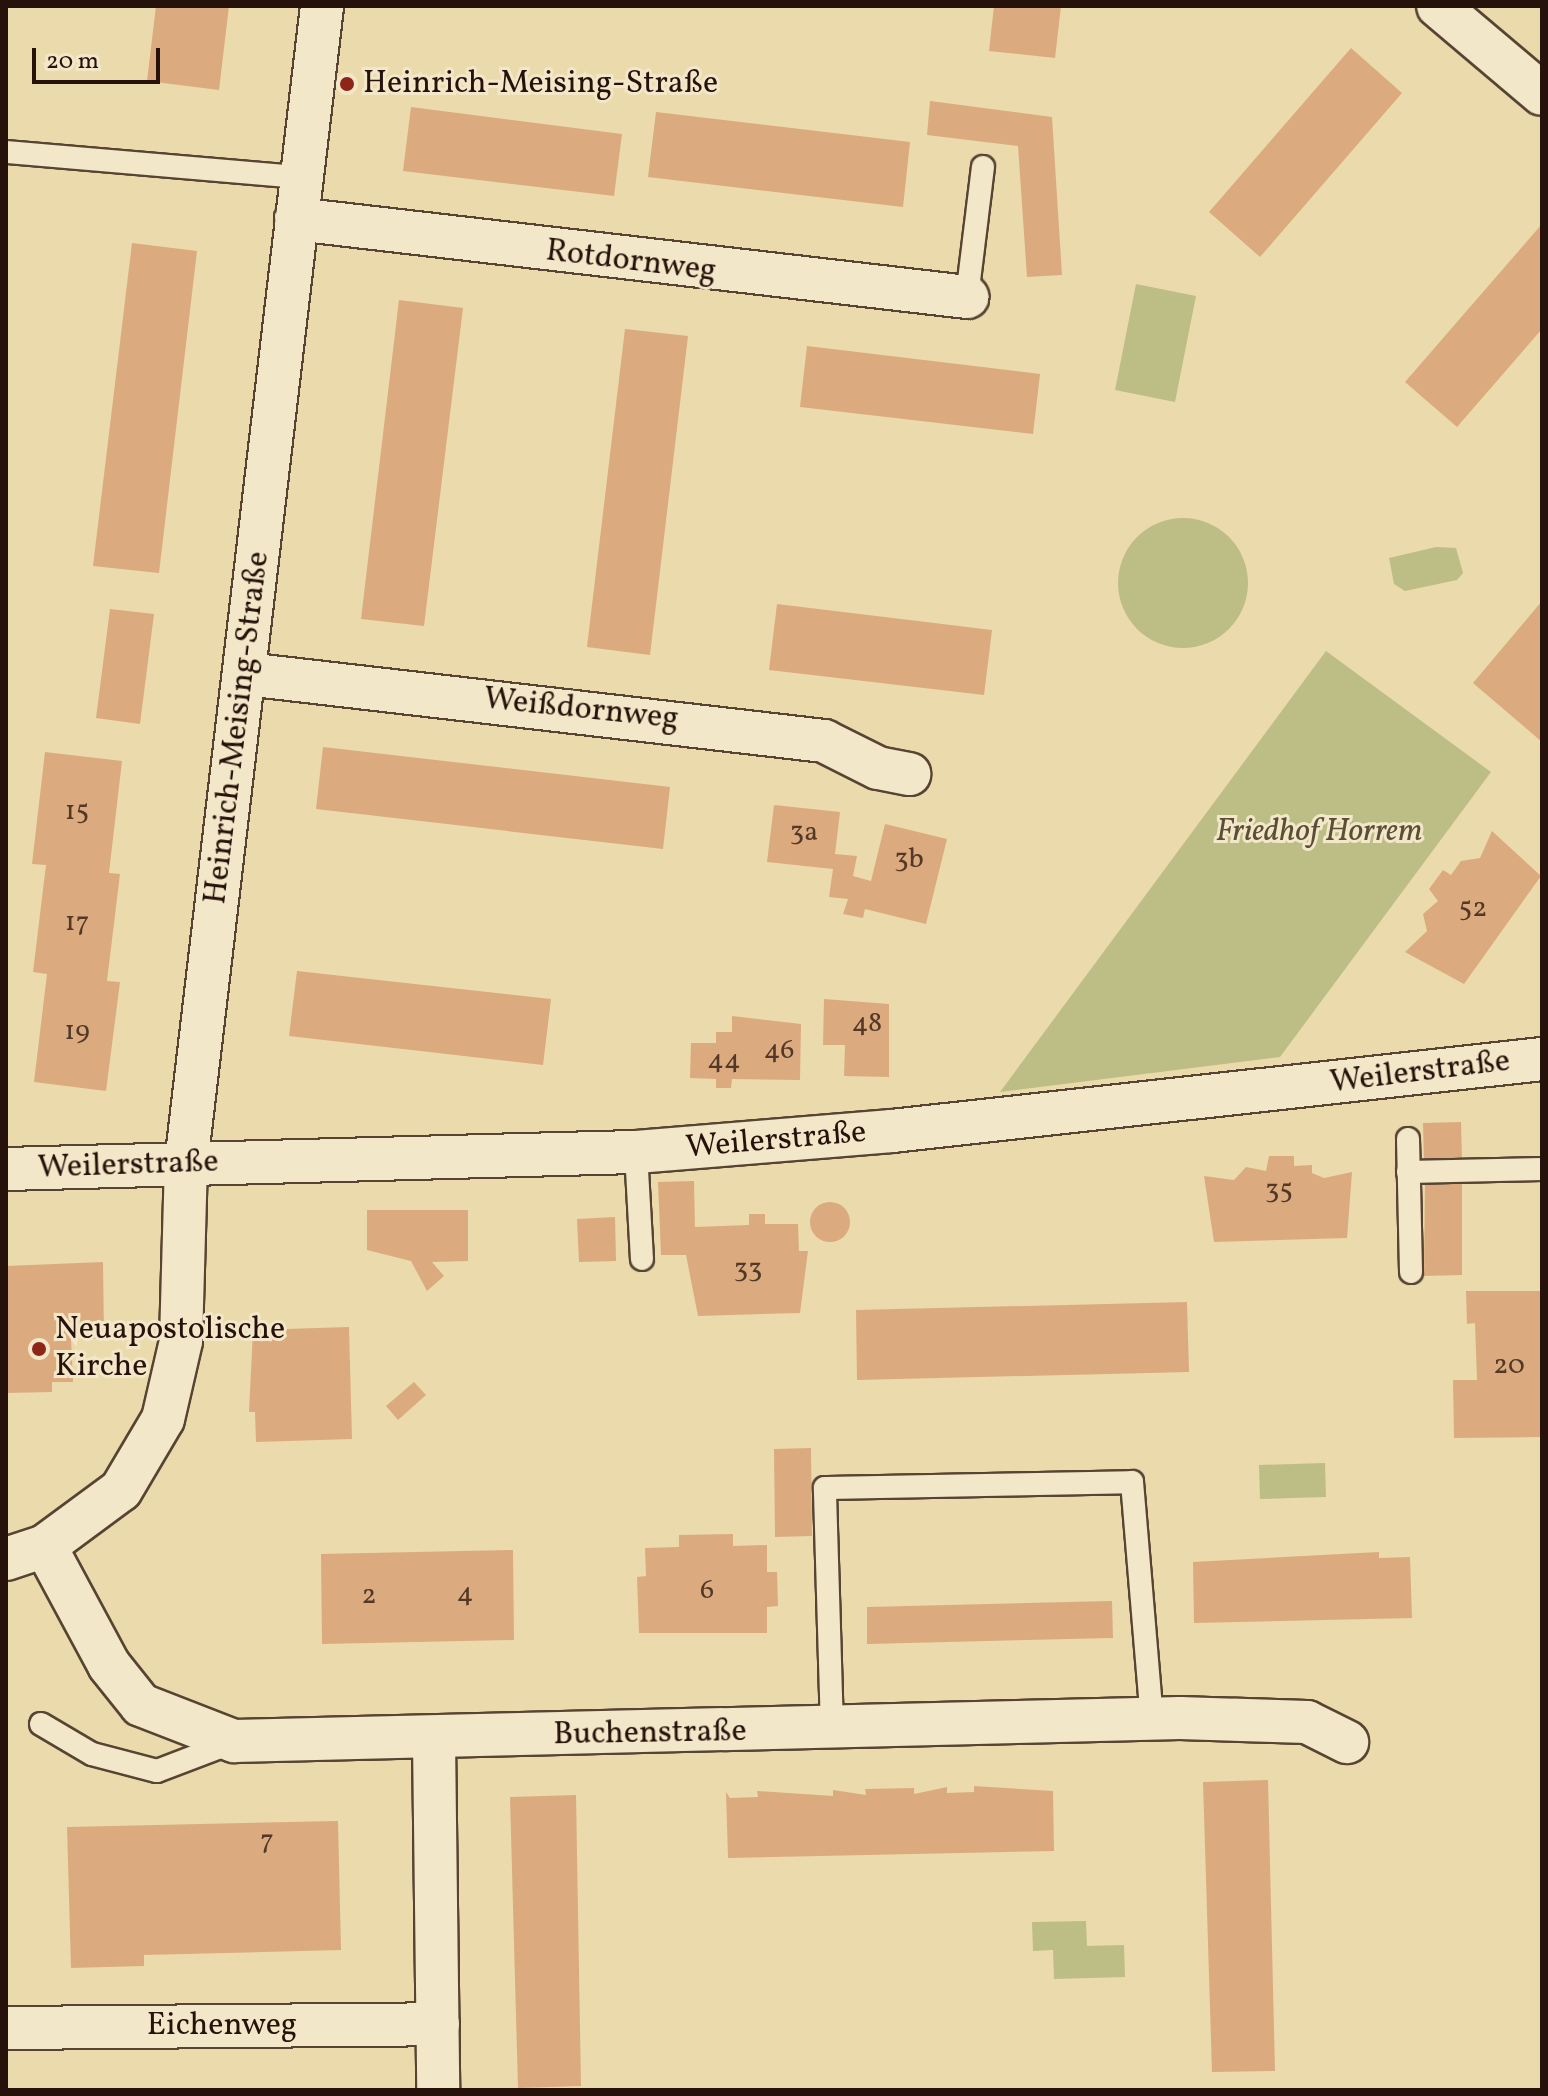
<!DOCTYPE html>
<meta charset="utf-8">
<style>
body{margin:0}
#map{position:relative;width:1548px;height:2096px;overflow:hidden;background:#ebdaab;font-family:Vollkorn,serif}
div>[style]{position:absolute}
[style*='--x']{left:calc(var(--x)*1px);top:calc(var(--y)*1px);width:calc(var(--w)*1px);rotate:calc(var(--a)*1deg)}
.green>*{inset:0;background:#bdbe85}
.round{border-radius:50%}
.building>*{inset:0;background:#dbab7f}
.roads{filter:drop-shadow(2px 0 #574433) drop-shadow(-2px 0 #574433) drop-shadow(0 2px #574433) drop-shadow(0 -2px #574433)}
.service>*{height:22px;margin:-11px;padding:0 11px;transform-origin:11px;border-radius:11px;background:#f2e7c8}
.minor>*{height:42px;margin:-21px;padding:0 21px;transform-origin:21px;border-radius:21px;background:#f2e7c8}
.dots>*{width:22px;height:22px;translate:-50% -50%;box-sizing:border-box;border:4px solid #f2e7c8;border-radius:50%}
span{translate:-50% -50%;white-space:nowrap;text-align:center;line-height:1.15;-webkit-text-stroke:6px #f2e7c8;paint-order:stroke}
.number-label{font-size:28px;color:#533828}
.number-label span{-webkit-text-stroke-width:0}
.poi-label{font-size:32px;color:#26120b}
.left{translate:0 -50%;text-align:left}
.street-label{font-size:32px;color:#26120b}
.park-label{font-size:32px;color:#5b4e36;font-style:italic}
.frame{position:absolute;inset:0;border:8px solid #26120b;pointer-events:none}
.scale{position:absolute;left:32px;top:48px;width:128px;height:36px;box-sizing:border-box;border:4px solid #26120b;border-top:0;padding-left:10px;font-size:24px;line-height:28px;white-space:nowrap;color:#26120b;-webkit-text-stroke:6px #f2e7c8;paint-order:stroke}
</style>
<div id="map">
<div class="green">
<div style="clip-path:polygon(1136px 284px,1196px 296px,1175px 402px,1115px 390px)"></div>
<div class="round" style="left:1118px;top:518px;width:130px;height:130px"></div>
<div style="clip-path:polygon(1436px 547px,1456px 548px,1463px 573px,1457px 580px,1405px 591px,1394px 584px,1389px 558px)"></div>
<div style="clip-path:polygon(1326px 651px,1491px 772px,1280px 1057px,1000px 1092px)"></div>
<div style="clip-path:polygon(1325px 1463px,1326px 1497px,1260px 1499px,1259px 1465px)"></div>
<div style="clip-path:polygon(1086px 1921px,1087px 1946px,1124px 1945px,1125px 1977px,1054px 1979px,1053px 1950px,1033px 1951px,1032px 1922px)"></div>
</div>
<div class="building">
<div style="clip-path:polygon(156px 6px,229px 6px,219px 90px,147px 81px)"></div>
<div style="clip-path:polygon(994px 6px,1061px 6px,1055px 58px,989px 51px)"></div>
<div style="clip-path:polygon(1351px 48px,1402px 93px,1260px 257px,1209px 212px)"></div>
<div style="clip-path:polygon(930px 101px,1052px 117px,1062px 275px,1027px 277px,1018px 146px,927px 135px)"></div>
<div style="clip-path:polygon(411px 107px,622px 134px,614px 196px,403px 171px)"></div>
<div style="clip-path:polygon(656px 112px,910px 142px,903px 207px,648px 177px)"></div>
<div style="clip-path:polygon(1542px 224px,1542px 329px,1457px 427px,1405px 382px)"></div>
<div style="clip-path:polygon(132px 243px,197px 251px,159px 573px,93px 566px)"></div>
<div style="clip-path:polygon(399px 300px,463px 308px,424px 626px,361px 619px)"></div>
<div style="clip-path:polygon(625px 329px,688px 336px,650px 655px,587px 647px)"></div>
<div style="clip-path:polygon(807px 346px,1040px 374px,1033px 434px,800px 407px)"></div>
<div style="clip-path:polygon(1542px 601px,1542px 742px,1473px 683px)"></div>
<div style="clip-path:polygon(777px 604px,992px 630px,984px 695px,769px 670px)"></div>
<div style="clip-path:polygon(110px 609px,154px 614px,140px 724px,96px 718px)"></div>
<div style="clip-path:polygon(323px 747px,670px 787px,663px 849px,316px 809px)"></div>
<div style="clip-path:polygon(45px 752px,122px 761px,109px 873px,120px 874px,107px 981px,120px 982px,106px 1091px,34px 1082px,47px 974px,33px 972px,46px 865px,32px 864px)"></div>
<div style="clip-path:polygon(774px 805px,840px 812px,835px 854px,857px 856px,853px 876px,871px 881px,885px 824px,947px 839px,926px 924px,865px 909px,863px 918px,843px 914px,848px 899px,829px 897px,833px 869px,767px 862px)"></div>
<div style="clip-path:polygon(1492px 831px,1541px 876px,1464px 984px,1405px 952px,1427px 931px,1423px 914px,1438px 901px,1429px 889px,1443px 870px,1451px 875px,1461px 861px,1480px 858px)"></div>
<div style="clip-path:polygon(297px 971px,551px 999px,543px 1065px,289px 1036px)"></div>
<div style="clip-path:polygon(824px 999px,889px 1004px,889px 1077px,844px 1076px,845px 1045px,823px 1045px)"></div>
<div style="clip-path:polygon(732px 1016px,801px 1024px,800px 1080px,732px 1079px,731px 1088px,716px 1088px,716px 1079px,690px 1078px,691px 1043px,716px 1043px,716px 1032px,732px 1032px)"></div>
<div style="clip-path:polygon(1461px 1122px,1462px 1160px,1424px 1161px,1423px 1123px)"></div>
<div style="clip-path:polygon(1269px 1156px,1294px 1156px,1294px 1166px,1312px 1165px,1312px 1173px,1324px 1178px,1352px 1172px,1347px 1238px,1214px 1242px,1204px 1176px,1234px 1180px,1246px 1167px,1266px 1171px)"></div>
<div style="clip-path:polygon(1462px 1179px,1462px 1275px,1424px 1276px,1425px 1180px)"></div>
<div style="clip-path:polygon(694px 1181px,695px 1227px,749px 1225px,749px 1214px,765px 1214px,765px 1224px,798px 1224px,799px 1251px,808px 1251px,800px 1313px,698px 1316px,686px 1255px,661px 1255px,658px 1182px)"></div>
<div class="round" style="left:810px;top:1202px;width:40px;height:40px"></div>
<div style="clip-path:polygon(367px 1210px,468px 1210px,468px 1261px,432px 1262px,444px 1276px,427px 1291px,411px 1261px,367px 1250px)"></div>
<div style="clip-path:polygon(615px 1217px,616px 1261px,579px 1262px,577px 1219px)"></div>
<div style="clip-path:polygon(103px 1262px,104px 1338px,81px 1340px,80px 1315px,70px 1316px,73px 1382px,52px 1382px,52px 1392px,6px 1393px,6px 1266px)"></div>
<div style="clip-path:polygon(1466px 1291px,1542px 1291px,1542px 1437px,1454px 1438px,1453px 1380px,1477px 1380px,1475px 1323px,1467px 1324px)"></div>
<div style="clip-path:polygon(1187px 1302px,1189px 1372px,857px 1380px,856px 1310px)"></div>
<div style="clip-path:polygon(349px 1327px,352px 1439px,256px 1442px,255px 1412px,249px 1412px,253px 1330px)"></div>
<div style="clip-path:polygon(414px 1382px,426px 1395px,398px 1420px,386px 1406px)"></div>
<div style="clip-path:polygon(811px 1448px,812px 1536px,775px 1537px,774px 1449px)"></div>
<div style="clip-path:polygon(733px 1534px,733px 1546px,767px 1545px,767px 1572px,777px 1572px,778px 1606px,767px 1607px,767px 1633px,639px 1633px,637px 1577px,646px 1576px,645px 1548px,679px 1547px,679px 1535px)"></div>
<div style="clip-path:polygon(513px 1550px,514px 1640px,322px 1644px,321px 1554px)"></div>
<div style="clip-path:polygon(1379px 1552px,1379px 1558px,1410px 1557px,1412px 1618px,1194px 1623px,1193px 1562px)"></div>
<div style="clip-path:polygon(1112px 1601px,1113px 1638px,867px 1644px,867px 1607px)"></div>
<div style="clip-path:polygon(1268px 1780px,1275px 2071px,1212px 2072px,1203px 1782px)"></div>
<div style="clip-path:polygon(974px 1786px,1053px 1791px,1054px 1851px,728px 1858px,726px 1792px,730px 1798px,758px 1797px,757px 1791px,833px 1796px,833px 1790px,866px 1795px,865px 1789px,914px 1788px,914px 1794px,947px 1787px,947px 1793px,974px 1792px)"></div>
<div style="clip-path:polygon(576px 1795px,581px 2086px,518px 2088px,510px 1797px)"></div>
<div style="clip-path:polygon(338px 1821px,341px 1950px,144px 1955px,144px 1966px,71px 1968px,67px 1827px)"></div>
</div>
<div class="roads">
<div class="service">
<div style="--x:6;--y:152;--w:295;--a:4.9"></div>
<div style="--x:967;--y:297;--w:131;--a:-83"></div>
<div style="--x:1408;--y:1139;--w:133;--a:88.7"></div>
<div style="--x:636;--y:1152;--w:107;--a:86.8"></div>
<div style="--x:1408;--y:1172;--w:134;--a:-1.3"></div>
<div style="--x:41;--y:1724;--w:59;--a:30.5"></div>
<div style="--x:92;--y:1754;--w:67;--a:14.7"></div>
<div style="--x:157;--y:1771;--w:81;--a:-20.9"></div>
<div style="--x:832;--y:1729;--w:241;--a:-91.7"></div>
<div style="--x:825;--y:1488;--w:307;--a:-1.1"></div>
<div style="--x:1132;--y:1482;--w:238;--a:85.2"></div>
</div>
<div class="minor">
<div style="--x:1438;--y:6;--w:136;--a:40.2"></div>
<div style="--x:296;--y:219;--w:676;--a:6.63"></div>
<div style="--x:246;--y:674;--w:582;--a:6.61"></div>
<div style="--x:824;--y:741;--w:60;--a:26.6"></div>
<div style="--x:878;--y:768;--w:32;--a:11"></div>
<div style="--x:6;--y:1169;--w:630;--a:-1.55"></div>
<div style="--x:636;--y:1152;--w:257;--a:-4.7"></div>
<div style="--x:892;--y:1131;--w:654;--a:-6.32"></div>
<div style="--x:45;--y:1546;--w:135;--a:61.7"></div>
<div style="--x:109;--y:1665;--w:51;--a:51.3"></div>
<div style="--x:141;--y:1705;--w:100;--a:21.2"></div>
<div style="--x:234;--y:1741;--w:946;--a:-1.39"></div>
<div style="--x:1180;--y:1718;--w:127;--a:1.8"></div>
<div style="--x:1307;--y:1722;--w:45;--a:26.6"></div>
<div style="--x:6;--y:1559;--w:41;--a:-18.4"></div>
<div style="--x:45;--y:1546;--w:94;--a:-36.4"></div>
<div style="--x:121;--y:1490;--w:82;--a:-59.4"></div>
<div style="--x:163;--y:1419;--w:80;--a:-77"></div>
<div style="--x:181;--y:1341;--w:177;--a:-88.4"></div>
<div style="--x:186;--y:1164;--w:1166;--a:-83.3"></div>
<div style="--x:434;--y:1739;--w:351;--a:89.3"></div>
<div style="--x:6;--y:2028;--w:432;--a:-0.5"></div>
</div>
</div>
<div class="dots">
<div style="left:347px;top:84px;background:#8f2418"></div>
<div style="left:39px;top:1349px;background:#8f2418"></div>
</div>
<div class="number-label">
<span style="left:77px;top:812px">15</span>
<span style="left:804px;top:833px">3a</span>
<span style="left:909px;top:860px">3b</span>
<span style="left:1473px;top:909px">52</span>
<span style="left:77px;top:923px">17</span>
<span style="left:867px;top:1024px">48</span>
<span style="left:77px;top:1032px">19</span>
<span style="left:779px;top:1051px">46</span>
<span style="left:724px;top:1061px">44</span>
<span style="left:1279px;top:1191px">35</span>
<span style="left:748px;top:1270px">33</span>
<span style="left:1509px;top:1366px">20</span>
<span style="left:707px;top:1591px">6</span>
<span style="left:465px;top:1594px">4</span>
<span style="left:369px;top:1596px">2</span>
<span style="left:267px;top:1841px">7</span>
</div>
<div class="poi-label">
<span class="left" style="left:363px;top:84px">Heinrich-Meising-Straße</span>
<span class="left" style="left:55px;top:1349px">Neuapostolische<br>Kirche</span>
</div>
<div class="street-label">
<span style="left:631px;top:262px;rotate:7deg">Rotdornweg</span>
<span style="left:581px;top:710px;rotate:6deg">Weißdornweg</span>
<span style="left:238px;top:728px;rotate:-83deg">Heinrich-Meising-Straße</span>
<span style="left:1420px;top:1073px;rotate:-7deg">Weilerstraße</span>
<span style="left:776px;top:1141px;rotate:-5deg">Weilerstraße</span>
<span style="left:128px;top:1166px;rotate:-2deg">Weilerstraße</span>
<span style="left:650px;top:1734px;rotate:-1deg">Buchenstraße</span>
<span style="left:222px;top:2026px">Eichenweg</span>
</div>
<div class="park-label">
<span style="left:1319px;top:832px">Friedhof Horrem</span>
</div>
<div class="frame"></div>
<div class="scale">20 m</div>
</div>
